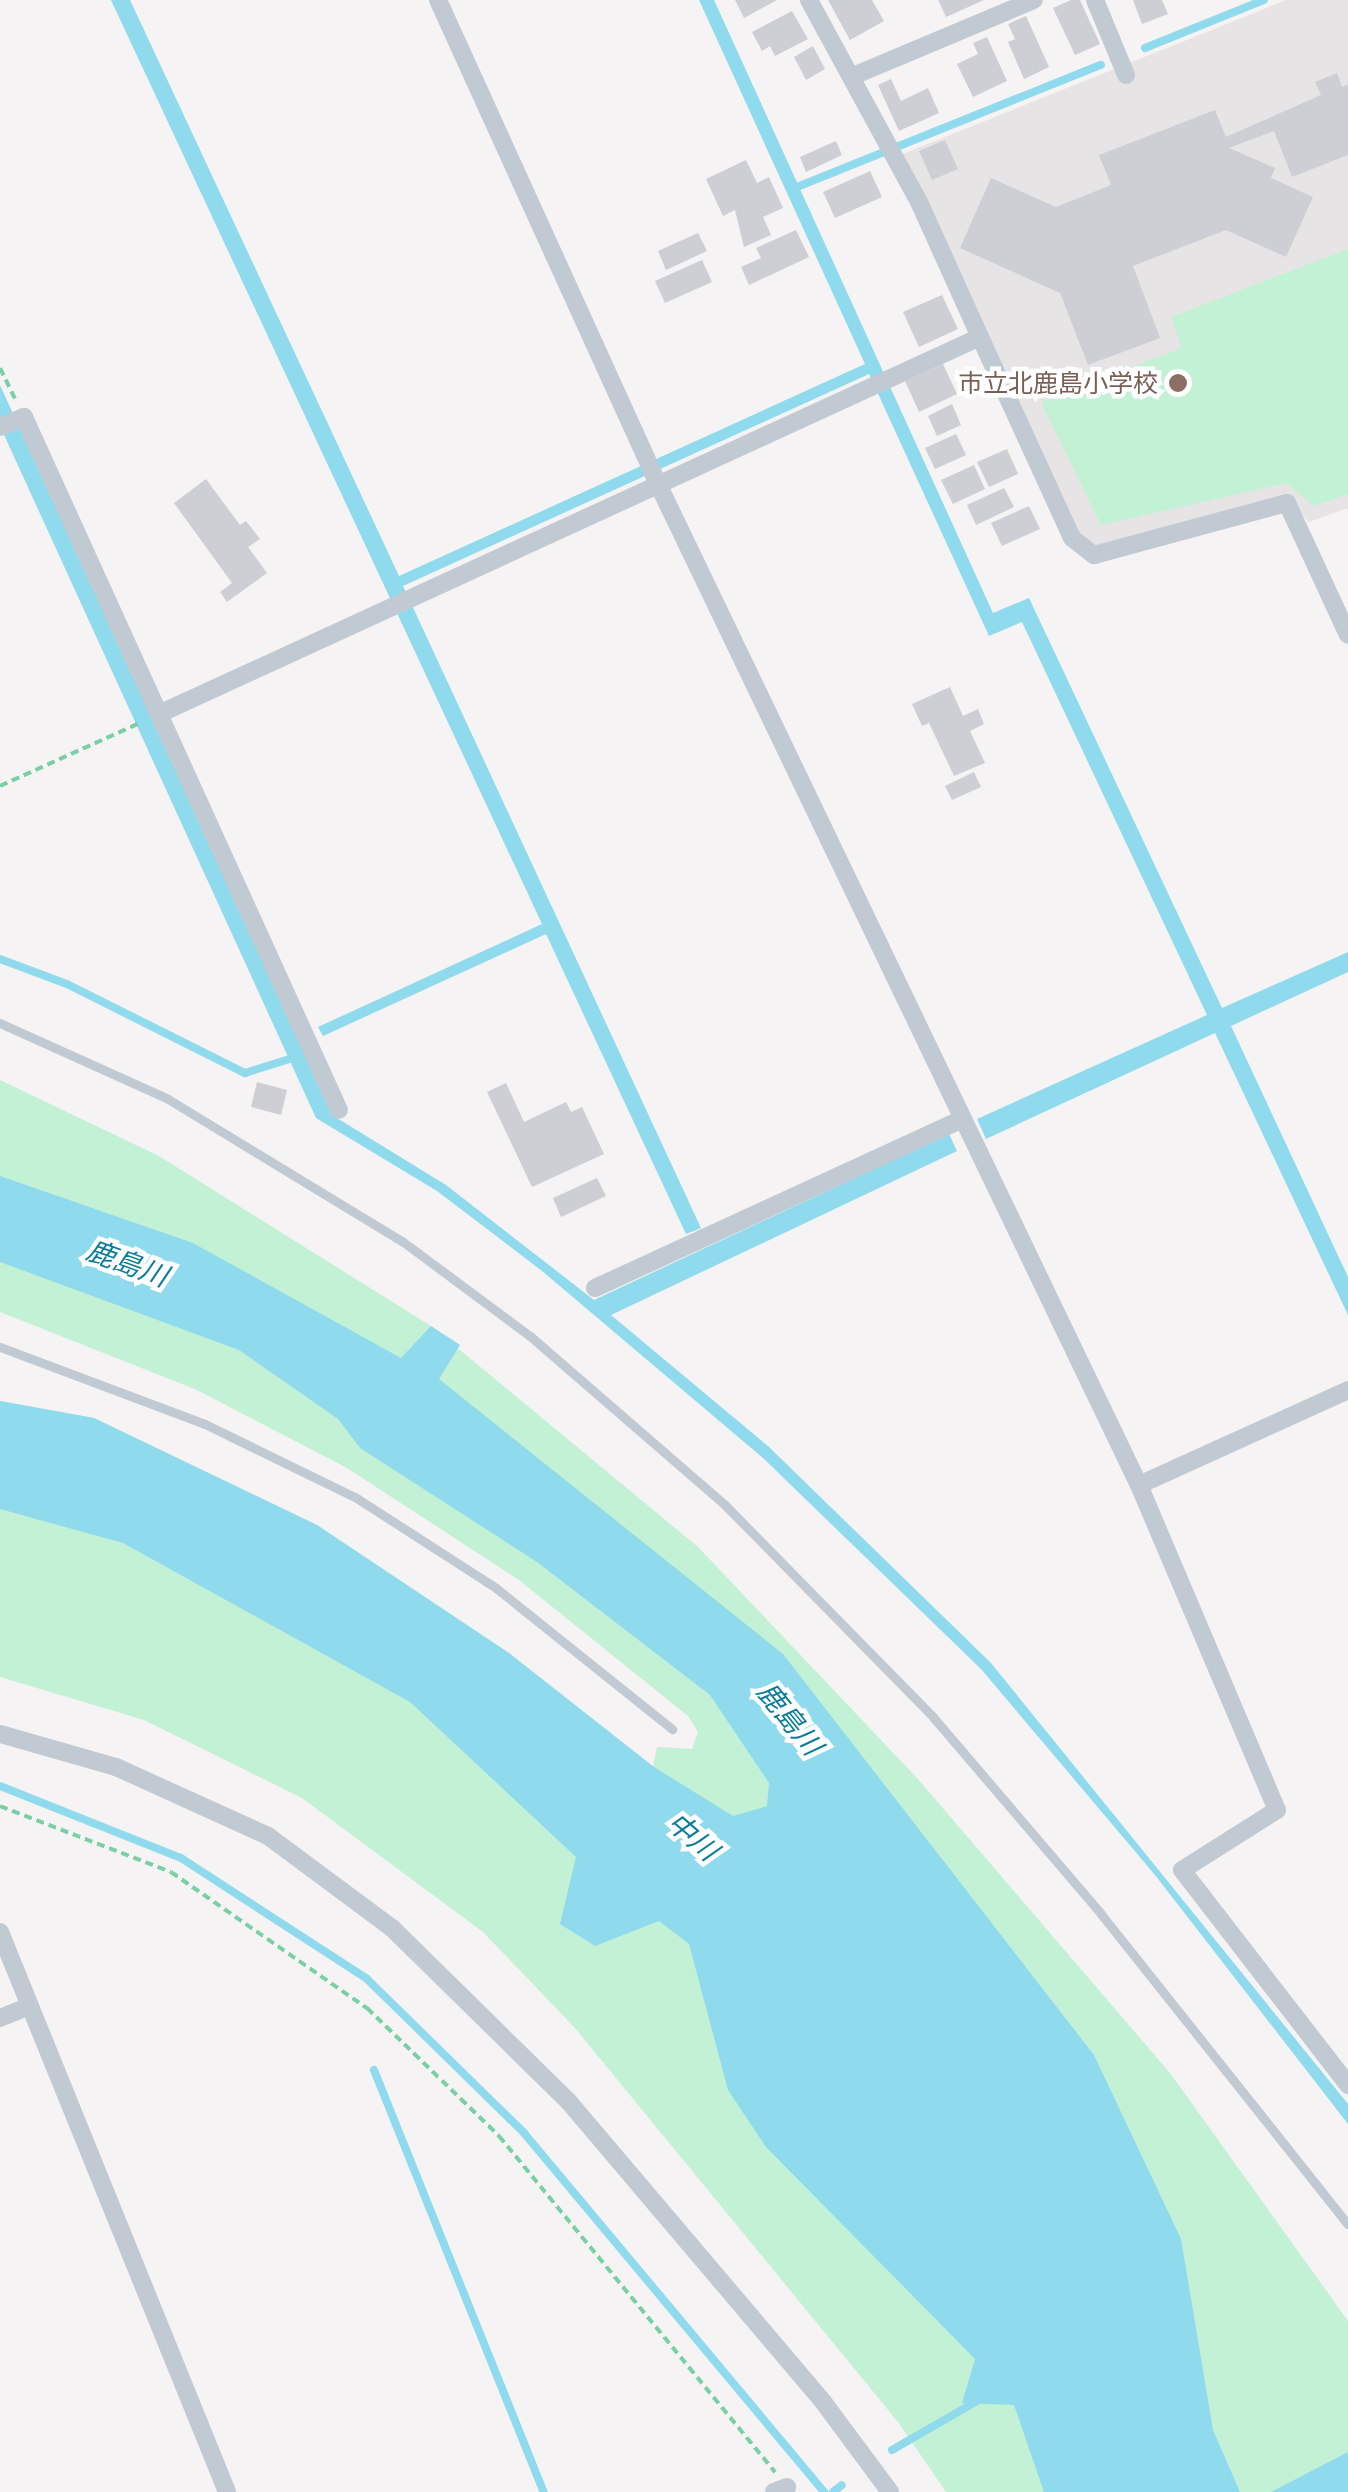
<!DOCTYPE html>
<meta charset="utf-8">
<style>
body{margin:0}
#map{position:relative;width:1348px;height:2492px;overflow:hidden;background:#f5f3f3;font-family:Helvetica,"Noto Sans JP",sans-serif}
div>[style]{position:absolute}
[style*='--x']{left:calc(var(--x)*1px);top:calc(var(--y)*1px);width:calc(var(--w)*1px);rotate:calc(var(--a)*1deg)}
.education>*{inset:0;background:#e6e4e5}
.green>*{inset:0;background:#c3f1d5}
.water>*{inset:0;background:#90daee}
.stream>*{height:8px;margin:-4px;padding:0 4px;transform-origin:4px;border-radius:4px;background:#90daee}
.building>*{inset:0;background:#cdcfd5}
.path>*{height:4px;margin-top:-2px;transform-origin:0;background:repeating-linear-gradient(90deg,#7ad0a6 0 8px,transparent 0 13px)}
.service>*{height:9px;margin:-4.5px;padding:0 4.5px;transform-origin:4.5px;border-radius:4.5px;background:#c1cad2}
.minor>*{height:18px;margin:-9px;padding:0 9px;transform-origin:9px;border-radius:9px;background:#c1cad2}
.dots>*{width:28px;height:28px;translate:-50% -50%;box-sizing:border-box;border:5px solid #fff;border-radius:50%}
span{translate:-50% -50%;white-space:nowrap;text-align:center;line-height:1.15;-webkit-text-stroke:9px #fff;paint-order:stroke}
.education-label{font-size:25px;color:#785e54}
.right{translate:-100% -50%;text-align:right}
.water-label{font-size:28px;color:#0c7c9b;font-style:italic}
</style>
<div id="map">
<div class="education">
<div style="clip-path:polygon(1286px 0,1348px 0,1348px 508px,1309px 522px,1288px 498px,1091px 550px,1076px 535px,903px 154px)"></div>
</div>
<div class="green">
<div style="clip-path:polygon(1348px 249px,1348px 494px,1314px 506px,1286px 483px,1101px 525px,1041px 402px,1182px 348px,1171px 317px)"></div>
<div style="clip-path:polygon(0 1080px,159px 1156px,431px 1326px,698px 1547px,917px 1778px,1170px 2073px,1348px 2321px,1348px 2492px,1206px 2492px,782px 1667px,0 1199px)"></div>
<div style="clip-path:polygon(0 1240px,234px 1322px,753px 1699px,810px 1934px,0 1401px,94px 1418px,317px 1525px,509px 1653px,653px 1767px,657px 1747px,692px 1749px,698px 1732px,688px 1716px,519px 1580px,347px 1468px,197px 1390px,0 1312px)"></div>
<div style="clip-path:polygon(0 1456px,648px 1832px,1090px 2492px,946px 2492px,898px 2422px,575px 2028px,483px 1932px,302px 1798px,144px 1720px,0 1677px)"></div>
</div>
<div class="water">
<div style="clip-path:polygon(111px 0,130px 0,399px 576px,865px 364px,699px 0,714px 0,993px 613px,1029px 598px,1222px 1008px,1348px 952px,1348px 972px,1231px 1026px,1348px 1277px,1348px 1315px,1215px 1033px,986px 1139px,977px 1119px,1207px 1015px,1022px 622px,989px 636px,869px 374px,403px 586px,701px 1228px,686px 1234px,546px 934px,323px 1036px,318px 1027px,542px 924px)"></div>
<div style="clip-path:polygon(0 385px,332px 1115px,446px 1185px,594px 1300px,949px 1134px,957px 1151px,611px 1315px,769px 1447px,991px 1663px,1348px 2104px,1348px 2124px,1155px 1875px,981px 1669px,763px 1458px,542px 1271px,437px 1191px,316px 1118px,0 426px)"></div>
<div style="clip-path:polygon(0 1176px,193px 1243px,401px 1358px,431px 1326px,460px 1345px,439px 1379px,783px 1654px,1094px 2055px,1181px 2239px,1213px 2430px,1240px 2492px,1044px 2492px,1014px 2405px,962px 2403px,975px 2359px,766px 2147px,728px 2090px,689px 1944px,659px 1921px,595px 1946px,560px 1924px,576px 1857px,410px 1702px,123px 1543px,0 1509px,0 1401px,94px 1418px,317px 1525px,509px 1653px,654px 1767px,733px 1816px,767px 1806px,769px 1783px,710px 1695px,537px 1562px,360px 1448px,338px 1419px,239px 1350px,0 1262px)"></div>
<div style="clip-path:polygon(1348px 2452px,1348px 2492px,1271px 2492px)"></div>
</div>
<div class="stream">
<div style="--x:1145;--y:48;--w:128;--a:-22"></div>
<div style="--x:792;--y:189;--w:333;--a:-21.9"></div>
<div style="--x:0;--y:959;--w:72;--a:20.5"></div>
<div style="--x:67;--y:984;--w:199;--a:26.6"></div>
<div style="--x:245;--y:1073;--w:50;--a:-17.4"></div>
<div style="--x:0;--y:1786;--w:195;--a:21.7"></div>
<div style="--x:181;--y:1858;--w:222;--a:33"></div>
<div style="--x:367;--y:1979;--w:220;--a:44.4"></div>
<div style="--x:524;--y:2133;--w:468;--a:50.1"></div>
<div style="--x:374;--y:2070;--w:455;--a:68.1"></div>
<div style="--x:892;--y:2450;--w:100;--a:-29.9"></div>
<div style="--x:833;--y:2492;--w:11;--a:-38"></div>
</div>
<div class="building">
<div style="clip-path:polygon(735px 0,777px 0,744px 18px)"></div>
<div style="clip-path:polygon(828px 0,872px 0,884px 21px,850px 40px)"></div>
<div style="clip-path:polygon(938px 0,984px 0,946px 17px)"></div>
<div style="clip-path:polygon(1071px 0,1080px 0,1100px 44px,1075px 55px,1053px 8px)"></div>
<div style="clip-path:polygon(1133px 0,1162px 0,1168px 14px,1142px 24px)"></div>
<div style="clip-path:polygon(792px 11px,808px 39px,775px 56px,770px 46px,762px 51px,752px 32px)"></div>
<div style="clip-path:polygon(1026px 16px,1049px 67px,1024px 79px,1008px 42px,1015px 39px,1008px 24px)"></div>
<div style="clip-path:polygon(987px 37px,1007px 81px,973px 97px,957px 64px,978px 54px,973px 43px)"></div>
<div style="clip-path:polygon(813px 46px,825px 69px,806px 80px,794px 57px)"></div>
<div style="clip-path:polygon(1337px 73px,1342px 87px,1348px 84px,1348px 155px,1292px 177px,1274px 131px,1229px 148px,1275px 168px,1271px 178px,1313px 197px,1286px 257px,1226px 230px,1133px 266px,1160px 338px,1088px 365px,1060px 293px,960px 248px,991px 178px,1056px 207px,1111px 185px,1099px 155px,1215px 110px,1226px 137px,1321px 95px,1315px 82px)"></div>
<div style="clip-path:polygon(891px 79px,901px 101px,928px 88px,939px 113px,899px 131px,878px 85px)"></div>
<div style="clip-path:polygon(945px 140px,958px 169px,932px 180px,919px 151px)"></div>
<div style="clip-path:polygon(836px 141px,842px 155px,806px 172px,800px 157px)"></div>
<div style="clip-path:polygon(746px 160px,757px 183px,769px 177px,783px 208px,763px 217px,771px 235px,744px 247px,735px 210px,723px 216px,706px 179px)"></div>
<div style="clip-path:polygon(870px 171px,882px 197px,835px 218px,823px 192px)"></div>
<div style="clip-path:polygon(796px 230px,809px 257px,749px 285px,741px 267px,761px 258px,756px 248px)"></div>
<div style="clip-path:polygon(698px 233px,707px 251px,666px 270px,658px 251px)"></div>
<div style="clip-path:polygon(702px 260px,712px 282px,665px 303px,655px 281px)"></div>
<div style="clip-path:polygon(942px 295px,958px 329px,919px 347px,903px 312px)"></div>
<div style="clip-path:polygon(943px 364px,957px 394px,919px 412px,905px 381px)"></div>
<div style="clip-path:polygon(952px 404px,961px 425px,937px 436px,928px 416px)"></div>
<div style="clip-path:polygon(956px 434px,966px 455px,935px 469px,925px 448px)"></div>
<div style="clip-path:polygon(1007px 449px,1018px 474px,989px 487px,977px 462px)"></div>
<div style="clip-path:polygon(974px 465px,985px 489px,953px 504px,941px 480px)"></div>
<div style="clip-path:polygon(206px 479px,240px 525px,246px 521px,260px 539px,248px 547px,267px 573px,227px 602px,220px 592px,232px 583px,174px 503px)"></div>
<div style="clip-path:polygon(1004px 488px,1014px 507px,976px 525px,967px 505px)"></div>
<div style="clip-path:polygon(1029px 506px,1040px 529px,1002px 546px,991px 523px)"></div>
<div style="clip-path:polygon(950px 687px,963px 716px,978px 709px,984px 724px,970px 731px,985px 763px,954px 776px,929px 723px,922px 726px,912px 704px)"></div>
<div style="clip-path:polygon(974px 772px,981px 787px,952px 800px,945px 786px)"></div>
<div style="clip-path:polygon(257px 1082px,287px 1090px,281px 1115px,251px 1107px)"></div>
<div style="clip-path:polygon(506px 1083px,524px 1122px,566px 1102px,571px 1112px,582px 1107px,604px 1154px,532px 1187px,487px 1092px)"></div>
<div style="clip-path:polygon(597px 1178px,606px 1196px,561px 1217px,553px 1198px)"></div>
</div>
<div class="path">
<div style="--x:0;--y:368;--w:34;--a:64"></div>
<div style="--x:0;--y:786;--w:156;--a:-24.3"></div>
<div style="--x:0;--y:1806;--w:183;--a:21.1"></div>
<div style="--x:171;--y:1872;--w:239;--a:34.8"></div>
<div style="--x:367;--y:2008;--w:184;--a:44.1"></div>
<div style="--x:499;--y:2136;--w:435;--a:50.6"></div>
</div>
<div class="service">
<div style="--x:0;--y:1023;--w:184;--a:24.3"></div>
<div style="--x:168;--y:1099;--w:274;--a:31.3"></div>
<div style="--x:402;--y:1241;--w:159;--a:36.6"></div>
<div style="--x:530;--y:1336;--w:258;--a:40.9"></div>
<div style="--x:725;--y:1505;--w:297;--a:45.5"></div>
<div style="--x:933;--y:1717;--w:259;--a:49.5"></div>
<div style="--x:1101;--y:1914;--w:396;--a:51.5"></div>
<div style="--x:0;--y:1347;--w:219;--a:20.6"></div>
<div style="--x:205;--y:1424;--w:167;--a:26"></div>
<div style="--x:355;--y:1497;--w:168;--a:32.8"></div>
<div style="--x:496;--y:1588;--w:226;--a:38.7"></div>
</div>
<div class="minor">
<div style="--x:438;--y:0;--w:534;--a:65.55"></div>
<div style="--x:659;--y:486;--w:1108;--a:64.34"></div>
<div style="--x:1139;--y:1485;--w:353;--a:67"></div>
<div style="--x:1277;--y:1810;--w:112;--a:147.7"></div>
<div style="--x:1182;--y:1870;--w:272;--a:52.3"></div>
<div style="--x:1095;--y:0;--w:81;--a:67.5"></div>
<div style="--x:853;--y:76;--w:196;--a:-22.8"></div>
<div style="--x:980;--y:337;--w:221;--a:65.4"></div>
<div style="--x:1072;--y:538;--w:28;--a:38"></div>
<div style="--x:1094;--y:555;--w:200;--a:-15.1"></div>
<div style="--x:1287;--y:503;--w:145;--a:65.2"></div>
<div style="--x:0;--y:427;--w:26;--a:-23"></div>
<div style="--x:24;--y:417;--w:761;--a:65.56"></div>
<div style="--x:161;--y:713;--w:901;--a:-24.66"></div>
<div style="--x:980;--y:337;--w:148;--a:-114.3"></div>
<div style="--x:919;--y:202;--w:230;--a:-118.6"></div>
<div style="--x:595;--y:1288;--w:405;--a:-24.7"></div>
<div style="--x:1139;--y:1485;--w:230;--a:-24.4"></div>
<div style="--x:0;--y:1734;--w:121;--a:15.9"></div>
<div style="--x:116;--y:1767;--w:167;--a:24.4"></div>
<div style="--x:268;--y:1836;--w:156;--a:36.6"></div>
<div style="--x:393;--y:1929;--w:247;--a:44.5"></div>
<div style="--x:569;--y:2102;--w:394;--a:49.7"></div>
<div style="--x:824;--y:2403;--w:111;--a:53.4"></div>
<div style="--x:0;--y:1932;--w:604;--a:67.93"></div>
<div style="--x:0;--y:2018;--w:32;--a:-22"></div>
<div style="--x:774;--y:2492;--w:14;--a:-21"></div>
</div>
<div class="dots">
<div style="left:1178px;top:383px;background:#8d6e63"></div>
</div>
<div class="education-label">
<span class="right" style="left:1158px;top:383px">市立北鹿島小学校</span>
</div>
<div class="water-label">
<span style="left:127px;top:1264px;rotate:20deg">鹿島川</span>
<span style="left:789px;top:1719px;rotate:51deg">鹿島川</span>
<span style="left:692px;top:1837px;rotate:41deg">中川</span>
</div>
</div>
